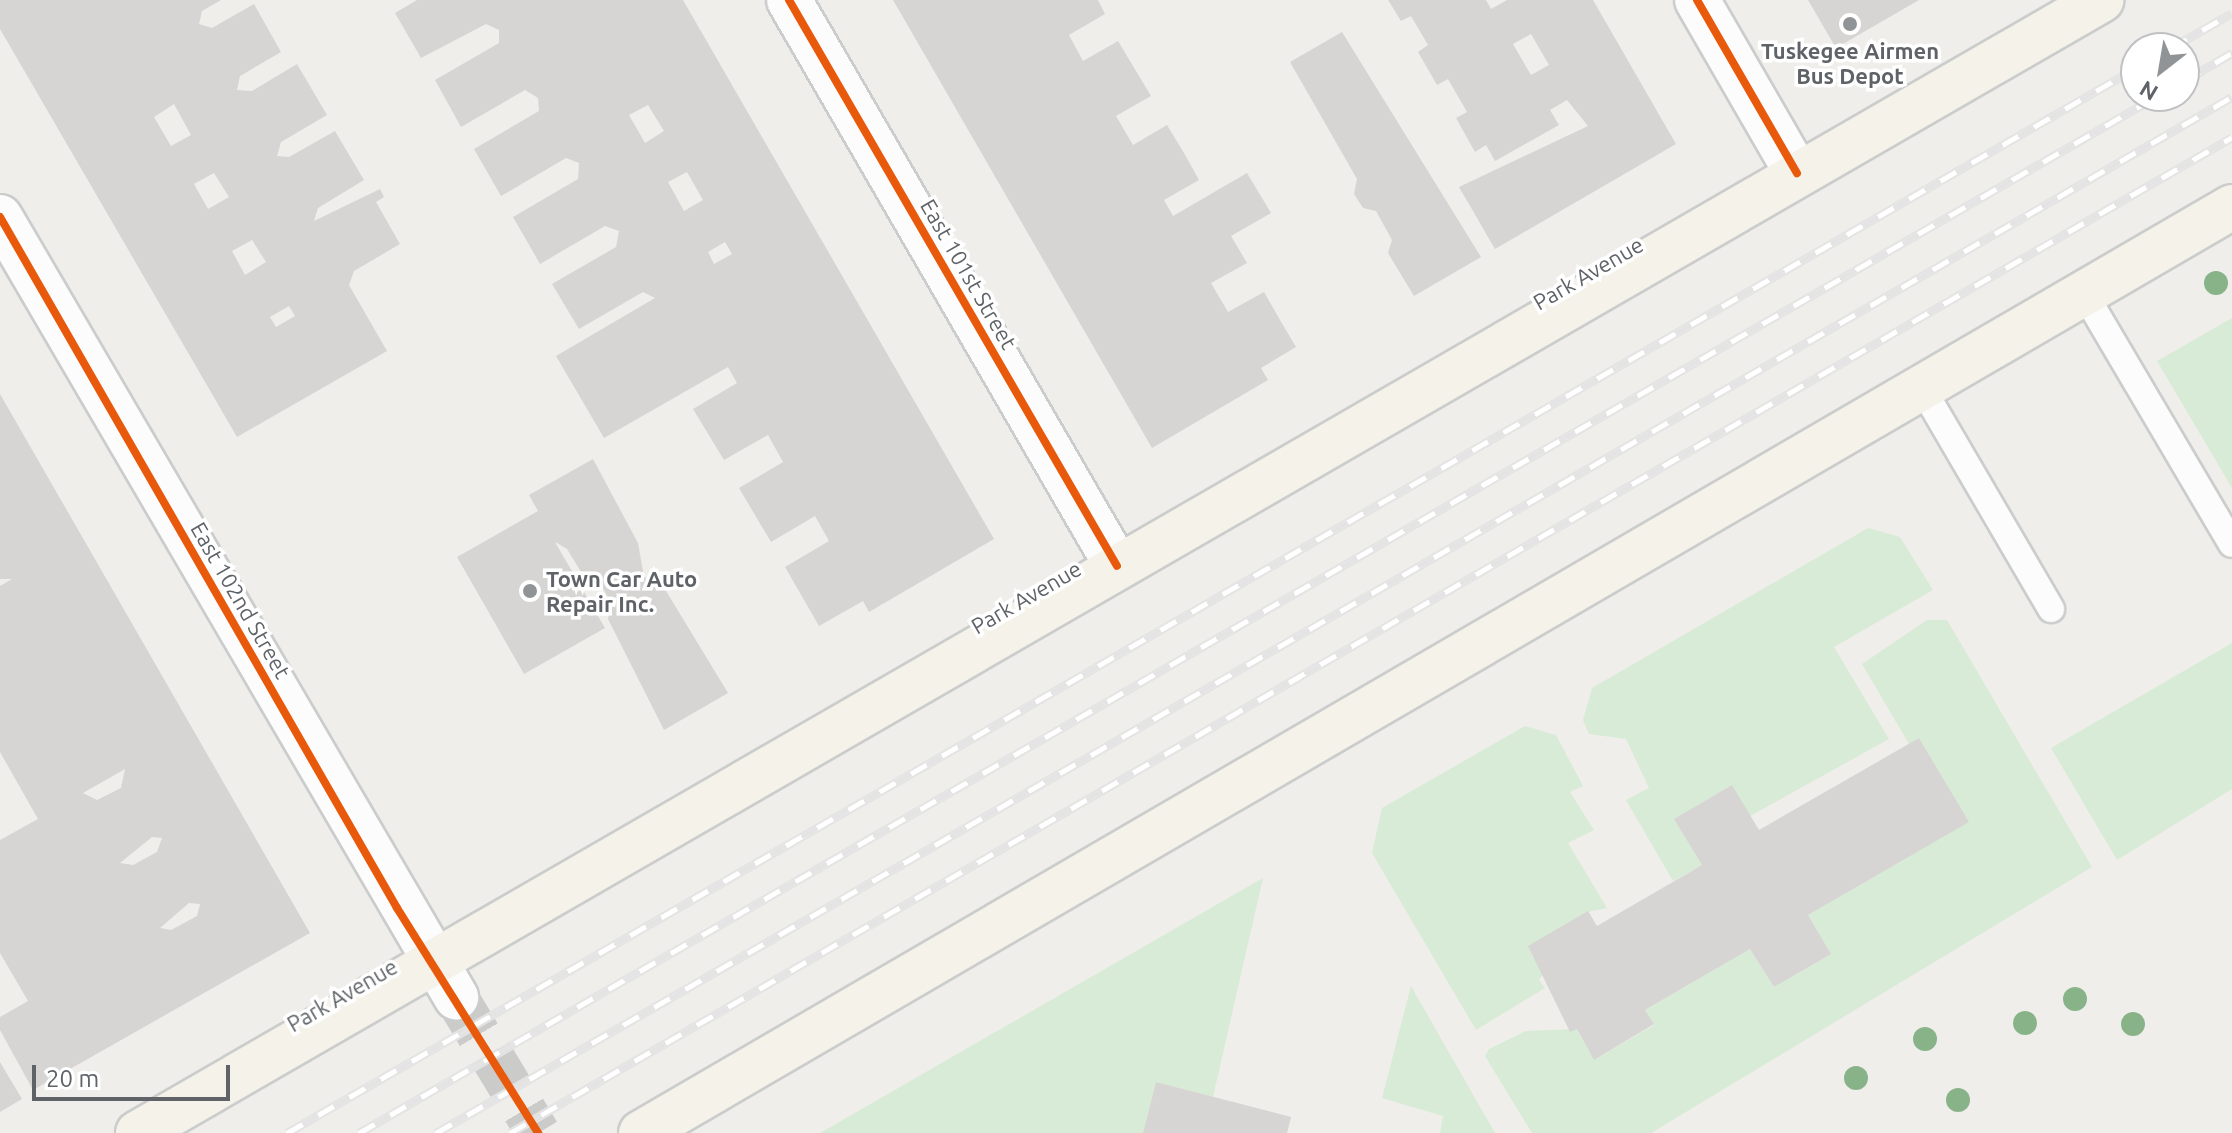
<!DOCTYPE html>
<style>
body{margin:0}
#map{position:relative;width:2232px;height:1133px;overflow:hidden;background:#efeeea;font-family:Ubuntu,sans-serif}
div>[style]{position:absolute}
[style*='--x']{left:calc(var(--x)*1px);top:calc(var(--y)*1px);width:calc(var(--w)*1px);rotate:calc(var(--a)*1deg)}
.green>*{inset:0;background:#d8ebd6}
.building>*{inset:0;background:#d6d5d3}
.minor-tunnel>*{height:44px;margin-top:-22px;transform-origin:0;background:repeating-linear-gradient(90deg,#cbcbca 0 44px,transparent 0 66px)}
.roads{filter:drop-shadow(2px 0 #cbcccc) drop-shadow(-2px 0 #cbcccc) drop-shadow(0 2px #cbcccc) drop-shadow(0 -2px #cbcccc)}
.service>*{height:26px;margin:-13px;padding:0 13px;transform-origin:13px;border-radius:13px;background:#fdfcfc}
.minor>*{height:44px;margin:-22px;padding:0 22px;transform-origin:22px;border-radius:22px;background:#fdfcfc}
.primary>*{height:44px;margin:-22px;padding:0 22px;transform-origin:22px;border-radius:22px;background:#f4f2e9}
.rail>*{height:9px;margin-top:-4.5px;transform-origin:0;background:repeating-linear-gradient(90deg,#fff 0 18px,#e4e4e4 0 36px);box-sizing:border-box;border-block:2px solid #e4e4e4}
.cycleway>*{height:8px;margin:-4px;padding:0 4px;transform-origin:4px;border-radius:4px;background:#e8590c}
.trees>*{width:24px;height:24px;margin:-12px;border-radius:50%;background:#88b388}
.dots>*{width:22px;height:22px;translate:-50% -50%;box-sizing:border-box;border:4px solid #fff;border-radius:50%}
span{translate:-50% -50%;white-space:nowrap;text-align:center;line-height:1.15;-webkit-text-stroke:7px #fff;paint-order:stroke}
.poi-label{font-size:22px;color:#5f6368;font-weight:700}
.left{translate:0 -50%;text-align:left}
.street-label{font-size:22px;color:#5f6368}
.north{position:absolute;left:2120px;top:32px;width:80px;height:80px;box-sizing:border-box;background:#fff;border:2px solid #bfc1c3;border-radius:50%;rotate:211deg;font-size:22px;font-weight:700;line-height:32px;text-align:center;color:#5f6368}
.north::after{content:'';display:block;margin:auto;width:28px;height:36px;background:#919496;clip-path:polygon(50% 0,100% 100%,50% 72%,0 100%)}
.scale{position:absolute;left:32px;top:1065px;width:198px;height:36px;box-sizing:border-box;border:4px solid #5f6368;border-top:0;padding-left:10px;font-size:24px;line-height:28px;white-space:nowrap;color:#5f6368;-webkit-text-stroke:6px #fff;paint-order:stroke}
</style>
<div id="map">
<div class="green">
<div style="clip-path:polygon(2232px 318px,2232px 488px,2157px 361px)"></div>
<div style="clip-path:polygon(1868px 528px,1900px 537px,1933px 590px,1834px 647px,1889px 739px,1750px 816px,1732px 785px,1675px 819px,1702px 865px,1673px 881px,1626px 800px,1649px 788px,1626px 739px,1589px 734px,1583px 720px,1592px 688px)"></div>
<div style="clip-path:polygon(1927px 620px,1947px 620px,2092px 867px,1651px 1133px,1532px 1133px,1485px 1056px,1489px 1049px,1526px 1031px,1577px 1029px,1594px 1060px,1654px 1025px,1645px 1010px,1750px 949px,1774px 987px,1831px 954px,1808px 915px,1968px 822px,1919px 738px,1909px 744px,1862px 664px)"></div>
<div style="clip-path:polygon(2232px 643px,2232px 789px,2117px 860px,2051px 748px)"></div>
<div style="clip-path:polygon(1525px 726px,1556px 735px,1583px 786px,1570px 792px,1594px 830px,1568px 843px,1607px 908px,1588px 912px,1539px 980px,1545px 988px,1476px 1030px,1372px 853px,1382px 808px)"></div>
<div style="clip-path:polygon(1263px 878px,1213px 1097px,1156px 1082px,1143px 1133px,820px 1133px)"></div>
<div style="clip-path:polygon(1411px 986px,1495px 1133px,1440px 1133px,1443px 1116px,1382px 1098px)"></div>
</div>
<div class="building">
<div style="clip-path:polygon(evenodd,0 0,221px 0,202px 11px,199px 24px,212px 28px,254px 4px,281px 52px,240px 76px,237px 90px,252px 91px,297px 64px,327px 115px,281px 142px,277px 156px,289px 157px,335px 131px,364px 180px,318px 208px,314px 221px,380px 189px,384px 197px,376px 202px,400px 244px,354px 271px,349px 285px,387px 351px,237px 437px,0 29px,0 0,174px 104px,191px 135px,171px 146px,154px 117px,174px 104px,0 0,214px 173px,229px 197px,208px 209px,194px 184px,214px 173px,0 0,252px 240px,266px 262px,245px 275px,232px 251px,252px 240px,0 0,289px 306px,295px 316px,276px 327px,270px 317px,289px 306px)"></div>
<div style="clip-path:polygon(evenodd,417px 0,683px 0,994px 539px,869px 612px,863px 601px,819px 626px,785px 567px,829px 541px,815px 516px,771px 542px,739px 488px,783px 462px,768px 435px,724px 460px,693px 409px,737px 383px,728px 367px,604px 438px,556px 356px,655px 298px,643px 292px,579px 329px,552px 284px,616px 247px,619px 231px,605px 226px,540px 264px,513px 217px,578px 179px,579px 163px,566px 158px,501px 196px,474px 149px,539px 111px,538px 98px,525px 90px,461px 127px,435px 80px,499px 43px,499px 30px,486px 24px,421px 58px,395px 13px,417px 0,648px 105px,664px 131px,645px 143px,629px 115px,648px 105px,417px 0,687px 172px,703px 200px,684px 211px,668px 182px,687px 172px,417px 0,725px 242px,732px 254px,714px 264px,708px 252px,725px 242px)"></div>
<div style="clip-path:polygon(893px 0,1098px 0,1105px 14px,1069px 35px,1083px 61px,1118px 41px,1151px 96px,1116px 116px,1133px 145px,1167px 125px,1184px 153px,1199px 180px,1164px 200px,1173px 216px,1247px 173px,1271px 213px,1231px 236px,1247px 263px,1211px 283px,1228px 312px,1264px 292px,1280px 320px,1296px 347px,1261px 368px,1268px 380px,1152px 448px)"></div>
<div style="clip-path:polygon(evenodd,1388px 0,1486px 0,1491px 9px,1507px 0,1593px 0,1676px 144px,1495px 249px,1459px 187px,1588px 126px,1567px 100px,1550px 110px,1559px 125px,1495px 161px,1486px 145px,1475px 152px,1456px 118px,1467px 112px,1448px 79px,1437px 85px,1418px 52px,1428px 45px,1411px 16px,1401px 21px,1388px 0,1531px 34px,1549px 65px,1531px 75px,1513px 44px,1531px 34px)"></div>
<div style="clip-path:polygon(1808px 0,1919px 0,1836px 48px)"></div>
<div style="clip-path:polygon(1342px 32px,1481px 257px,1414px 296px,1388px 253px,1392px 240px,1376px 211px,1363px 208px,1354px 194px,1357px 179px,1290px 62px)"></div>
<div style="clip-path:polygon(evenodd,0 394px,310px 933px,33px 1090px,0 1030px,0 1017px,28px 1001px,0 953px,0 840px,38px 819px,0 752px,0 586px,12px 579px,0 579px,0 394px,125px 769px,121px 788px,97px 800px,83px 793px,125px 769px,0 394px,152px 837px,162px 838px,157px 852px,133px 865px,120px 863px,152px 837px,0 394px,189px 903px,200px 904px,197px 916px,171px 930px,160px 928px,189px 903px)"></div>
<div style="clip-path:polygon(593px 459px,638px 543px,644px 577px,663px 586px,728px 693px,664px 730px,608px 619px,611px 603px,600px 583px,583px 575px,567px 549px,555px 542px,605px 628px,524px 674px,457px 557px,538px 511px,529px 495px)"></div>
<div style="clip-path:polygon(1919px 738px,1969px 822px,1808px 915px,1831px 954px,1774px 987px,1750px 949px,1645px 1010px,1654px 1024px,1594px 1060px,1577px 1029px,1570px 1032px,1528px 946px,1588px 911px,1597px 926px,1702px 865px,1674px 819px,1732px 785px,1759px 830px)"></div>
<div style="clip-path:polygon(0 1062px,22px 1099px,0 1112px)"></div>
<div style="clip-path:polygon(1156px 1082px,1291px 1117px,1287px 1133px,1143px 1133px)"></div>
</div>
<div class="minor-tunnel">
<div style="--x:456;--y:997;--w:159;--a:58.9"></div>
</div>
<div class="roads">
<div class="service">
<div style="--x:2084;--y:293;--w:291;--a:59.5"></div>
<div style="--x:1922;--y:388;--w:256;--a:59.7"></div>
</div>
<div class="minor">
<div style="--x:789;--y:0;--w:654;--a:59.91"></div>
<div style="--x:1697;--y:0;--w:200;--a:60"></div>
<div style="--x:0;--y:217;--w:904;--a:59.69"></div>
</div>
<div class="primary">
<div style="--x:138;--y:1133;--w:2267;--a:-29.99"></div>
<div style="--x:641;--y:1133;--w:1841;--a:-30.2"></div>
</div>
</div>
<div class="rail">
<div style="--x:2171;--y:48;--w:70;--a:-29.8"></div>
<div style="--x:2184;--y:81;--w:56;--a:-30.3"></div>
<div style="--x:287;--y:1133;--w:2134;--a:-29.94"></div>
<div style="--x:359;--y:1133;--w:2076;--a:-29.97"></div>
<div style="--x:436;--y:1133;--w:2073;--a:-29.98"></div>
<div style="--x:510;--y:1133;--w:1989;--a:-30.04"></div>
</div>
<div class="cycleway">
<div style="--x:789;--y:0;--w:654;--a:59.91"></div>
<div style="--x:1697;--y:0;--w:200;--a:60"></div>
<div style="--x:0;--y:217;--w:797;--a:60.12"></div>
<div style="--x:397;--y:908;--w:266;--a:57.9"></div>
</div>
<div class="trees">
<div style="left:2216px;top:283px"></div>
<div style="left:2075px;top:999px"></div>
<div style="left:2025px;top:1023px"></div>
<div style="left:2133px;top:1024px"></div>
<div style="left:1925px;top:1039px"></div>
<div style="left:1856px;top:1078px"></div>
<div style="left:1958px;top:1100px"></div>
</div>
<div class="dots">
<div style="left:1850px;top:24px;background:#919496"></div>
<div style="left:530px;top:591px;background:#919496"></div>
</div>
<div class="poi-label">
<span style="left:1850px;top:63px">Tuskegee Airmen<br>Bus Depot</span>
<span class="left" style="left:546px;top:591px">Town Car Auto<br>Repair Inc.</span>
</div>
<div class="street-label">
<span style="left:1588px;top:273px;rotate:-30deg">Park Avenue</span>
<span style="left:969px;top:274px;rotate:60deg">East 101st Street</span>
<span style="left:1026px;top:597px;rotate:-30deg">Park Avenue</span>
<span style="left:241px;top:600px;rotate:60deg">East 102nd Street</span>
<span style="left:342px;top:995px;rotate:-30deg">Park Avenue</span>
</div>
<div class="north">N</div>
<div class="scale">20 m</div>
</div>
